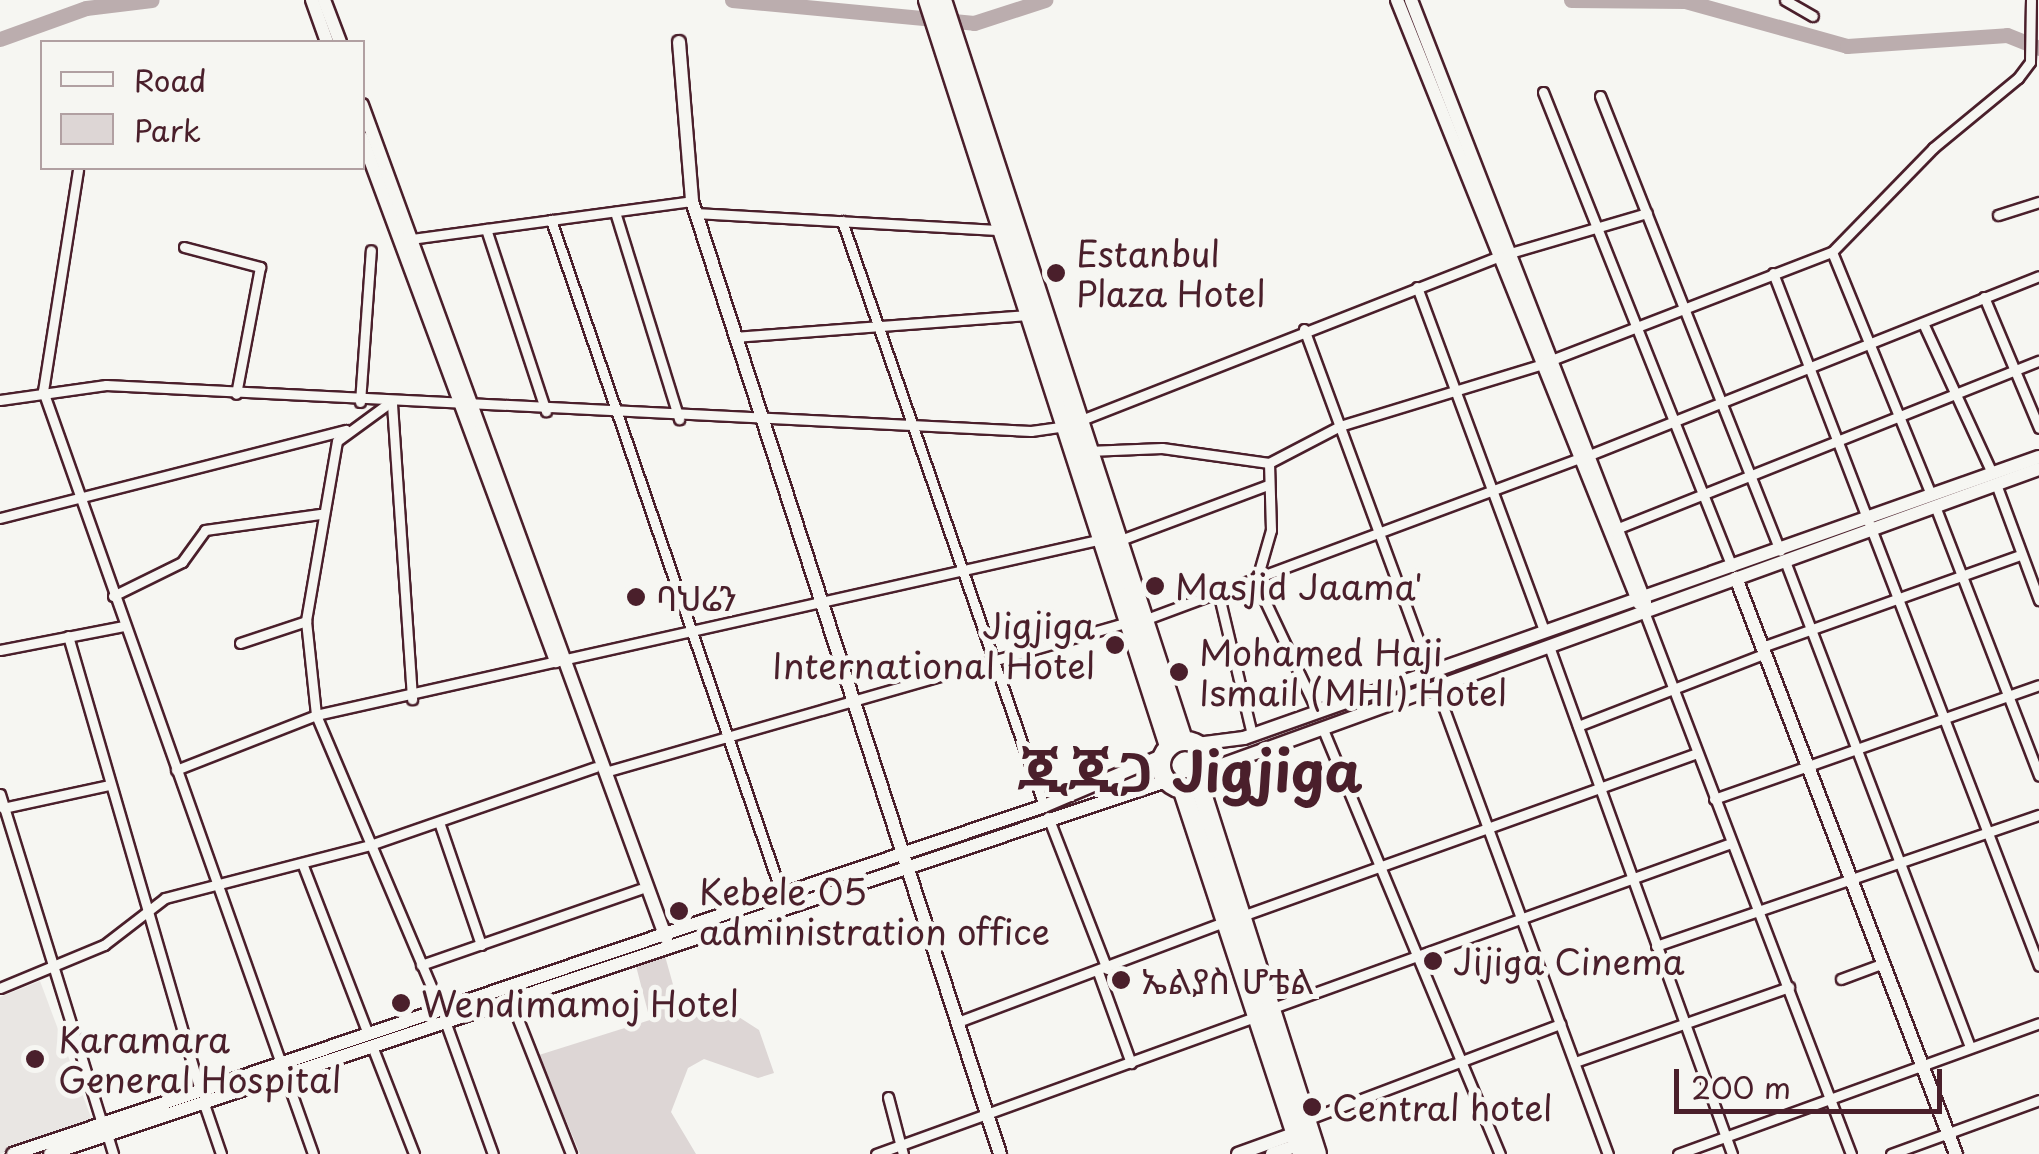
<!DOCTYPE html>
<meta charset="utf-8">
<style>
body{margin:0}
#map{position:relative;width:2039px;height:1154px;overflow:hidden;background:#f6f6f2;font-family:"Playpen Sans","Noto Sans Ethiopic",sans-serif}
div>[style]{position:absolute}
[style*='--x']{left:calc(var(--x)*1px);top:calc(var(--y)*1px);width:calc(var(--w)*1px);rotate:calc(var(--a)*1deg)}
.built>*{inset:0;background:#e9e6e3}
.green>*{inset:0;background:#ddd6d5}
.river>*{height:15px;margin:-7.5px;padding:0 7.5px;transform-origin:7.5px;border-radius:7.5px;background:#bbadae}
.roads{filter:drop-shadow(2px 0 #4a1f2b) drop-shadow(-2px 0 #4a1f2b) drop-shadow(0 2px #4a1f2b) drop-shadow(0 -2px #4a1f2b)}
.street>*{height:9px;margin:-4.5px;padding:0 4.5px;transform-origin:4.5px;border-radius:4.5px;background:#f6f6f2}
.secondary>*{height:12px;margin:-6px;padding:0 6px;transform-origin:6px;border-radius:6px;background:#f6f6f2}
.highway>*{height:18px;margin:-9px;padding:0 9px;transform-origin:9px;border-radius:9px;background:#f6f6f2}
.highway>.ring{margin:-9px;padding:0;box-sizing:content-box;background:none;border:18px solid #f6f6f2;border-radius:50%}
.dots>*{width:28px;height:28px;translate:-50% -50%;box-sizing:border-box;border:5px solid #f6f6f2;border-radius:50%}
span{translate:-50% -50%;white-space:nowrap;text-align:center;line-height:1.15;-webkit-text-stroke:10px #f6f6f2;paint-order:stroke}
.poi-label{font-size:35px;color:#4a1f2b}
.left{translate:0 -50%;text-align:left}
.right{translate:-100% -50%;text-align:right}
.town-label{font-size:55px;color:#4a1f2b;font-weight:700}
.legend{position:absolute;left:40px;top:40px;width:325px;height:130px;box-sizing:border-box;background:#f6f6f2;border:2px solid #b1a0a2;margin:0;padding:12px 18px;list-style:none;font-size:30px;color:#4a1f2b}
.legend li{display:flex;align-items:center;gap:20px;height:50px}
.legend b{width:50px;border:2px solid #b1a0a2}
.scale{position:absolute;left:1674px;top:1069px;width:268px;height:45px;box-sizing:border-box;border:5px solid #4a1f2b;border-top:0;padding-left:12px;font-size:30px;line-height:35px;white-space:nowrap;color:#4a1f2b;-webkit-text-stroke:8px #f6f6f2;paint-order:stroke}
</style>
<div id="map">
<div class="built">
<div style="clip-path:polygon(40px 981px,92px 1120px,0 1154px,0 997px)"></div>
</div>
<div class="green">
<div style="clip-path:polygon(665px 956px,681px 1013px,717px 1003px,759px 1030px,774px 1073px,758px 1078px,704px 1059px,688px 1068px,671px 1112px,696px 1154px,580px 1154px,539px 1055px,650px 1020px,636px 966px)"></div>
</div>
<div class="river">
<div style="--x:732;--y:0;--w:243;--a:5.4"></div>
<div style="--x:974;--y:23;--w:75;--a:-17.9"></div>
<div style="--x:1571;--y:0;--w:114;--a:0.5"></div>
<div style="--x:1685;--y:1;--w:168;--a:15.5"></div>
<div style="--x:1847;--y:46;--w:160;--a:-3.9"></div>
<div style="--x:2007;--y:35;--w:35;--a:22"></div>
<div style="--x:0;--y:39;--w:91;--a:-19.8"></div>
<div style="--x:86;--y:8;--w:66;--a:-6.9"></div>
</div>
<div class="roads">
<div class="street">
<div style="--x:1785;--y:0;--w:32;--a:30"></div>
<div style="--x:1543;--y:92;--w:511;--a:68.3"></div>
<div style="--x:1600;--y:96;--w:489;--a:68.4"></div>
<div style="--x:78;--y:170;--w:224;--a:99"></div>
<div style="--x:43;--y:391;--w:809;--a:70.51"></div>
<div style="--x:615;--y:212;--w:217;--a:72.8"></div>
<div style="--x:695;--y:213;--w:307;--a:3.2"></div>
<div style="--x:1998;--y:215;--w:43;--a:-17.6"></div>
<div style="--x:551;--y:220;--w:713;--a:71.11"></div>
<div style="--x:842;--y:221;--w:619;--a:70.95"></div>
<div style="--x:486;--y:229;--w:192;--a:71.8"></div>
<div style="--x:411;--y:239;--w:284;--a:-7.7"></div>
<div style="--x:184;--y:247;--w:79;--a:14.7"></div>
<div style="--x:260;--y:267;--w:129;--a:100.7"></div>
<div style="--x:1832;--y:252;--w:261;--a:67.8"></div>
<div style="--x:1773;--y:273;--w:742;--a:69"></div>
<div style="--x:1417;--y:287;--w:364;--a:69.7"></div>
<div style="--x:1984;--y:297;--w:142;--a:67.2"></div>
<div style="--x:1923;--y:323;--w:165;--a:65.3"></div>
<div style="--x:1304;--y:329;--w:361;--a:69.8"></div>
<div style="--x:735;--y:337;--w:296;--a:-4.3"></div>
<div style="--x:1554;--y:359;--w:298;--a:-21.1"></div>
<div style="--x:1832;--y:252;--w:145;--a:-45.8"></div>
<div style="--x:1933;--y:148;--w:110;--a:-39.5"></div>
<div style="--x:2018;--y:78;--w:20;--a:-53"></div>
<div style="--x:2030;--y:62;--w:62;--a:-89.1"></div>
<div style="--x:0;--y:400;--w:107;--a:-8.1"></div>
<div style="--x:106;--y:385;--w:926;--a:2.85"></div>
<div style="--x:1031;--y:431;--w:35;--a:-8"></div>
<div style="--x:1066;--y:426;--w:466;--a:-21.4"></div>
<div style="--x:1500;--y:256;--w:153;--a:-16.3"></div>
<div style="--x:360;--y:402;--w:152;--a:-85.9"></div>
<div style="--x:392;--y:404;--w:296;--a:86.1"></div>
<div style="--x:385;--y:406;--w:59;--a:143.9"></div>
<div style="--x:337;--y:441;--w:183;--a:99.8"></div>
<div style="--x:306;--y:621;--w:95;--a:83.9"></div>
<div style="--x:316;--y:715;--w:319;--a:67"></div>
<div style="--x:1088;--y:451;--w:74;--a:-2.3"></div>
<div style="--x:1162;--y:448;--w:108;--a:8"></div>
<div style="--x:1592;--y:454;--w:481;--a:-21.7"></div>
<div style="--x:1996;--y:484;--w:124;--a:69.7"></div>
<div style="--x:1935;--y:506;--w:289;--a:68.9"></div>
<div style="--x:0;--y:518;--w:357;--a:-14.3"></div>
<div style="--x:1621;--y:527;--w:450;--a:-21.7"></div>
<div style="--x:1118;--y:541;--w:160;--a:-20.5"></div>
<div style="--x:1785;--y:561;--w:520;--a:69.16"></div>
<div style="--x:113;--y:596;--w:77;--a:-26.2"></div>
<div style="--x:182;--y:562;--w:39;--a:-54"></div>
<div style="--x:205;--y:530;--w:116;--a:-7.9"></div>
<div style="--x:1219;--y:596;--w:143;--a:76.6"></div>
<div style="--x:1645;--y:614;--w:578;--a:69.12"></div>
<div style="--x:1144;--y:620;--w:465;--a:-20.4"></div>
<div style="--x:68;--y:636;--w:473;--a:73.8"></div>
<div style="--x:240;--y:643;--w:70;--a:-18.4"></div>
<div style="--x:1762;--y:647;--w:274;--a:-19.6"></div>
<div style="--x:1550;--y:649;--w:537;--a:70.18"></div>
<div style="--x:0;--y:650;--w:126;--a:-11"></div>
<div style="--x:1436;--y:687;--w:498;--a:69.8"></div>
<div style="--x:1317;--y:711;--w:143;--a:-115.3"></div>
<div style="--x:1256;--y:582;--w:54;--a:-73.9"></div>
<div style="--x:1271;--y:530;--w:67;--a:-91.7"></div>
<div style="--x:1269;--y:463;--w:80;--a:-27.5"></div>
<div style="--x:1340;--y:426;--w:212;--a:-17"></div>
<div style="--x:1578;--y:726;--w:199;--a:-21.2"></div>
<div style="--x:1322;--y:727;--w:463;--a:67.4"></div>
<div style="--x:176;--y:770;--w:150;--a:-21.4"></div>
<div style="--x:316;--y:715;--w:805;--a:-12.62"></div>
<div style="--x:605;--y:772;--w:544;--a:-16"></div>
<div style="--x:0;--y:794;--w:345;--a:72.8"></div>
<div style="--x:1714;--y:799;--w:344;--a:-19.3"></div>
<div style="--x:3;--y:808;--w:108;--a:-12.2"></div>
<div style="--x:1048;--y:817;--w:163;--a:68.8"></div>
<div style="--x:439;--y:822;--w:130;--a:71.1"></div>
<div style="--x:302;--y:863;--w:183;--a:68.9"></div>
<div style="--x:1242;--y:916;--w:482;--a:-19.7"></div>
<div style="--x:1656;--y:946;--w:405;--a:-18.9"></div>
<div style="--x:421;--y:965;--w:232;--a:-19.1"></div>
<div style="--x:1098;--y:972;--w:97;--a:70.1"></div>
<div style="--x:1841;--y:979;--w:46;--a:-20.4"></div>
<div style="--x:0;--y:988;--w:113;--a:-22.5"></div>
<div style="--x:104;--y:945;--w:77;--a:-37.6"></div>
<div style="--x:165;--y:898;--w:212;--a:-14.5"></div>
<div style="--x:370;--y:845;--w:238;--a:-19.1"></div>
<div style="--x:510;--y:999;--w:167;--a:68.5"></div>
<div style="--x:1270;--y:1009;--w:490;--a:-19.8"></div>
<div style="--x:445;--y:1021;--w:141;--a:70.2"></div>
<div style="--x:958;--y:1022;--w:286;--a:-20.6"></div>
<div style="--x:372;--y:1046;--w:116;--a:68.7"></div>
<div style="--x:1575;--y:1062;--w:227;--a:-19.3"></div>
<div style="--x:888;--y:1097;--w:59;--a:75.3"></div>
<div style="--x:203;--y:1101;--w:56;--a:71.2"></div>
<div style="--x:1306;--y:1120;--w:272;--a:-20.7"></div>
<div style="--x:107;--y:1134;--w:21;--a:73"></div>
<div style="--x:876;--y:1154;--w:405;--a:-19.9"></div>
<div style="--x:1678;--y:1154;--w:384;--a:-19.9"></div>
<div style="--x:1891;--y:1154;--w:158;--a:-20"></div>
</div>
<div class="secondary">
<div style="--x:312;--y:0;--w:45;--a:70.3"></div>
<div style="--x:324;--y:0;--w:45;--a:69.1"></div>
<div style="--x:1397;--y:0;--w:650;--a:68.13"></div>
<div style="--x:1411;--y:0;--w:646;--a:68.76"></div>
<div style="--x:679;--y:42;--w:160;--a:85.3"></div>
<div style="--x:692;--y:201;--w:1002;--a:72.09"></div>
<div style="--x:362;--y:105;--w:887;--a:69.95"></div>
<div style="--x:362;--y:138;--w:558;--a:69.65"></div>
<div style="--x:1736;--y:578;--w:617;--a:69.1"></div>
<div style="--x:1197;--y:744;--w:47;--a:-7.3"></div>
<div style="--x:1244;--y:738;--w:843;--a:-19.47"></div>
<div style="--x:1208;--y:770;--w:884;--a:-19.91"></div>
<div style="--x:13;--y:1154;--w:1088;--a:-18.65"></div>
<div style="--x:1044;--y:806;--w:128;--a:-23"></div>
<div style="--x:50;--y:1154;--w:1178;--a:-18.47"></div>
<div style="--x:1238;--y:1154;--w:68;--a:-19.8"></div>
<div style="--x:1272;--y:1154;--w:37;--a:-19"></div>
</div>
<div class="highway">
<div style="--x:928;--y:0;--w:784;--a:72.1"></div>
<div style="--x:942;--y:0;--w:778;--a:71.96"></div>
<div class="ring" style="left:1161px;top:741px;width:30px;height:30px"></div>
<div style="--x:1199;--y:784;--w:388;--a:72.3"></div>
<div style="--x:1182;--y:788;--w:385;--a:71.8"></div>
</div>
</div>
<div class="dots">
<div style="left:1056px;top:273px;background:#4a1f2b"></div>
<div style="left:1155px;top:586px;background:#4a1f2b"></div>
<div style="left:636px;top:597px;background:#4a1f2b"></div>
<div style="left:1115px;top:645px;background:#4a1f2b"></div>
<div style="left:1179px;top:672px;background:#4a1f2b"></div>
<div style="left:679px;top:911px;background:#4a1f2b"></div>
<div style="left:1433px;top:961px;background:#4a1f2b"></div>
<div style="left:1121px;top:980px;background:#4a1f2b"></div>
<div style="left:401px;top:1003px;background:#4a1f2b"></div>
<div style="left:35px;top:1059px;background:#4a1f2b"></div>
<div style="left:1312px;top:1107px;background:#4a1f2b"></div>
</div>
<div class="poi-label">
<span class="left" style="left:1076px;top:273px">Estanbul<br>Plaza Hotel</span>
<span class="left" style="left:1175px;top:586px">Masjid Jaama'</span>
<span class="left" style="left:656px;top:597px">ባህሬን</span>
<span class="right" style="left:1095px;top:645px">Jigjiga<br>International Hotel</span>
<span class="left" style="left:1199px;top:672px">Mohamed Haji<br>Ismail (MHI) Hotel</span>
<span class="left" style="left:699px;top:911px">Kebele 05<br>administration office</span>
<span class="left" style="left:1453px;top:961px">Jijiga Cinema</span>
<span class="left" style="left:1141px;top:980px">ኤልያስ ሆቴል</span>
<span class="left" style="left:421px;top:1003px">Wendimamoj Hotel</span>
<span class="left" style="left:58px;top:1059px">Karamara<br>General Hospital</span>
<span class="left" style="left:1332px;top:1107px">Central hotel</span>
</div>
<div class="town-label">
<span style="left:1190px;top:770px">ጂጂጋ Jigjiga</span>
</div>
<ul class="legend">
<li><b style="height:12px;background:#f6f6f2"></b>Road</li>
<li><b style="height:28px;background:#ddd6d5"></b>Park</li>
</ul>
<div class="scale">200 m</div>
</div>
